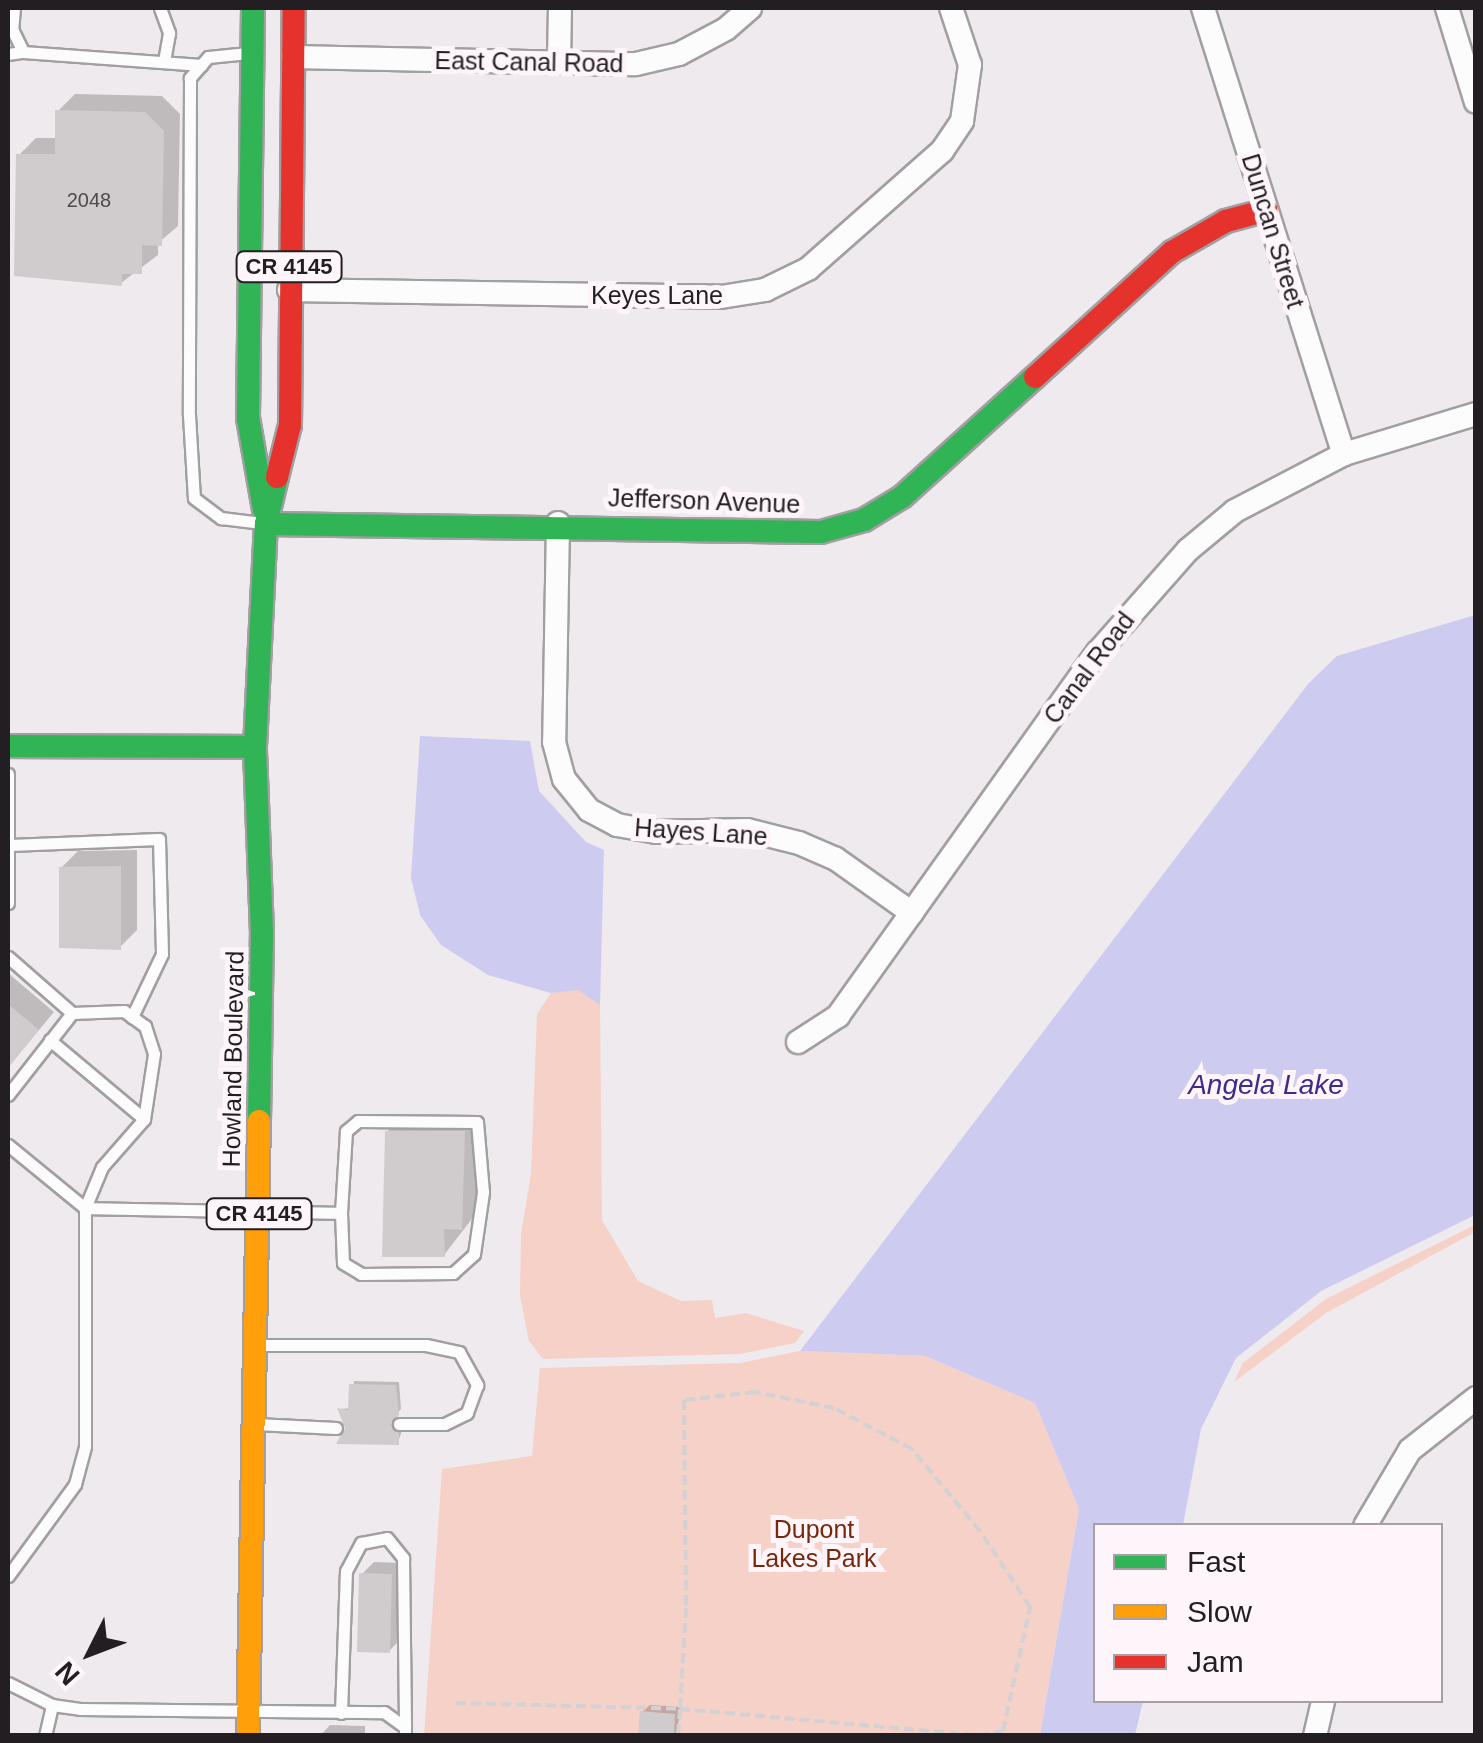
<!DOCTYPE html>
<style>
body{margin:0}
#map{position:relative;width:1483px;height:1743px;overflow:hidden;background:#efeaed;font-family:Helvetica,sans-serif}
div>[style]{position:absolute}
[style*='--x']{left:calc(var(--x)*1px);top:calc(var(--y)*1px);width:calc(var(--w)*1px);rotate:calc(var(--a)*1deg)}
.green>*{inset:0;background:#f6d1c8}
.water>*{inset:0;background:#cdccf0}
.shadow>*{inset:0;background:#0003}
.building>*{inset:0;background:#d0cbcd}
.path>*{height:4px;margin-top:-2px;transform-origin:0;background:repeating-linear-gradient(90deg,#d3d1d3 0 10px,transparent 0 15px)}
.roads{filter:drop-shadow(2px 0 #a29ea1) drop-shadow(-2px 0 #a29ea1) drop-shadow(0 2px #a29ea1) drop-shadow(0 -2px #a29ea1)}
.lane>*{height:11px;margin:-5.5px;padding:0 5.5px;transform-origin:5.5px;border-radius:5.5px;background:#fdfcfc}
.street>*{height:22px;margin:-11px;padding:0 11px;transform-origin:11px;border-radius:11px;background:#fdfcfc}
.fast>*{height:22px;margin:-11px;padding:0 11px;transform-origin:11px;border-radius:11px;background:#30b455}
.slow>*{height:22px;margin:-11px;padding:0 11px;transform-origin:11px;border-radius:11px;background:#ff9f0a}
.jam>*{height:22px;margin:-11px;padding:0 11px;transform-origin:11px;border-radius:11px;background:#e5322d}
span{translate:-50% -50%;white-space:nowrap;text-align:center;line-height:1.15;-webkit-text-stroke:10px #fef5fa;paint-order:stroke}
.number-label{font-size:20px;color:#4e494c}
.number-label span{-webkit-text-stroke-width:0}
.shield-label span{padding:2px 8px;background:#fef5fa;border:2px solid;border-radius:8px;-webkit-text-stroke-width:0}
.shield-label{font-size:22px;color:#221e21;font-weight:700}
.street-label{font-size:25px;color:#221e21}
.park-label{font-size:25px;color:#77270b}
.water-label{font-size:28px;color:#3d2c89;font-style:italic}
.frame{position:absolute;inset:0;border:10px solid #221e21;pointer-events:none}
.legend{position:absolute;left:1093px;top:1523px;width:350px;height:180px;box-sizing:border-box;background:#fef5fa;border:2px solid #a69fa3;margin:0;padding:12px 18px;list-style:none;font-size:30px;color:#221e21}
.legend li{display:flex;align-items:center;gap:20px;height:50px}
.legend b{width:50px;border:2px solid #a69fa3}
.north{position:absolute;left:40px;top:1603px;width:100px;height:100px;-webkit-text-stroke:8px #fef5fa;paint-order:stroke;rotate:228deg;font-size:28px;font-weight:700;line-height:40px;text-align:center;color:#221e21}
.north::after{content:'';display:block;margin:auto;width:35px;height:45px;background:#221e21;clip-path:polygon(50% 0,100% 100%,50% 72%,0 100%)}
</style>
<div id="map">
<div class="green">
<div style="clip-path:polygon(578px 989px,600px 1005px,602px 1220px,638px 1281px,681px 1301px,712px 1300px,715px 1318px,746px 1313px,804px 1331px,795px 1343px,740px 1354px,543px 1359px,529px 1341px,520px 1296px,521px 1234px,531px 1174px,537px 1014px,551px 993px)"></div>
<div style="clip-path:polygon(1475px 1225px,1475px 1232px,1326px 1313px,1234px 1382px,1243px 1363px,1326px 1299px)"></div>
<div style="clip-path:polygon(800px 1351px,925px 1356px,1035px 1403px,1079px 1509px,1040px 1735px,424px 1736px,442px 1469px,532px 1456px,540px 1368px,740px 1363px)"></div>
</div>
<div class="water">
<div style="clip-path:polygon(1475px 615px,1475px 1215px,1321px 1291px,1236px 1358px,1201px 1429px,1183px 1525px,1096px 1526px,1096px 1700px,1143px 1701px,1135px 1735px,1040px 1735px,1079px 1509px,1035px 1403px,925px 1356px,800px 1351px,1308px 684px,1337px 656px)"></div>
<div style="clip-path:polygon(420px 736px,530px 741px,539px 791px,586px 842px,604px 850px,600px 1005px,578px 990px,551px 993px,488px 975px,441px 945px,420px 915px,411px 878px)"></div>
</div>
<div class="shadow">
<div style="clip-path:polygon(75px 94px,162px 96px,180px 114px,178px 226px,158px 243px,158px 255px,121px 283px,19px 155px,36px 138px,57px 138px,58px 111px)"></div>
<div style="clip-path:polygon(137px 850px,137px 930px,120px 947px,61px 868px,78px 851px)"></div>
<div style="clip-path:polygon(8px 973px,54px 1012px,8px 1067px)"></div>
<div style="clip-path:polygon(404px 1115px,480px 1115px,478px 1211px,444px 1255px,387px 1132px)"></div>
<div style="clip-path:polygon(354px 1381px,399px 1382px,401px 1409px,391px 1420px,402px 1430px,398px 1443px,348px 1428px,340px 1409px,351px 1408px)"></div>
<div style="clip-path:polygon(374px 1562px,404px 1563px,402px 1638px,389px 1651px,361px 1575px)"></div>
<div style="clip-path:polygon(650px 1705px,682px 1707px,675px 1736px,641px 1736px,642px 1712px)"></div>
<div style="clip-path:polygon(330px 1725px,365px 1726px,365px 1736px,320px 1736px)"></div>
</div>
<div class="building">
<div style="clip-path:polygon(55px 110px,145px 112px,164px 131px,162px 246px,142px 245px,142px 274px,122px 274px,122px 286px,14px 276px,16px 154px,55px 154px)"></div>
<div style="clip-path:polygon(121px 866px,121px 950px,59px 948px,59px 867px)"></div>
<div style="clip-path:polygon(8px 1004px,39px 1030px,8px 1068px)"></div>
<div style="clip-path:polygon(385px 1131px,465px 1131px,462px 1230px,444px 1229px,445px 1257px,382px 1257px)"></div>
<div style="clip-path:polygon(349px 1384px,396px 1385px,399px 1415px,390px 1425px,399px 1433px,399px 1445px,336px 1444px,345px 1428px,337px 1408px,348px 1410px)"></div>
<div style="clip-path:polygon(359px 1573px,392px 1574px,390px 1653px,357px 1652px)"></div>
<div style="clip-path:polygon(640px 1711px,675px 1714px,674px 1736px,638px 1736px)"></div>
</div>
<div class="path">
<div style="--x:456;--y:1703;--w:224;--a:1.5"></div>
<div style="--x:680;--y:1709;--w:300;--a:5"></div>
<div style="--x:979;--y:1735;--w:24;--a:-9"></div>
<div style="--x:1003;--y:1731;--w:127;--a:-77.7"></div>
<div style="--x:1030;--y:1607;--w:91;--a:-123.3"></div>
<div style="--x:980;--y:1531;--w:107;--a:-129.7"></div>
<div style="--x:912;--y:1449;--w:88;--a:-152.3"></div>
<div style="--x:834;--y:1408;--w:81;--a:-168.6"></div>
<div style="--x:755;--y:1392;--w:71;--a:173.6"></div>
<div style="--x:684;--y:1400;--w:208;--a:89.4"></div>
<div style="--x:686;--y:1608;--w:101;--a:93.4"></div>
<div style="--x:680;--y:1709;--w:27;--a:94"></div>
</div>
<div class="roads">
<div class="lane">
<div style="--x:14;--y:8;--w:21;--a:95"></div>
<div style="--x:12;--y:29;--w:25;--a:64"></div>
<div style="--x:23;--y:52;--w:179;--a:4.2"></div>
<div style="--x:160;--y:8;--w:27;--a:70"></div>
<div style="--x:169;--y:33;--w:28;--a:100"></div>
<div style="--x:248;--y:53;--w:40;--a:174.3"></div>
<div style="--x:208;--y:57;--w:28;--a:131"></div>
<div style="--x:190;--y:78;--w:337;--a:90.2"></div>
<div style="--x:189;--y:415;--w:83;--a:86.6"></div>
<div style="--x:194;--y:498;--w:34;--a:37"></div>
<div style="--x:221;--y:518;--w:39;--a:7"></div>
<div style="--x:8;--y:54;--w:15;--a:-8"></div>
<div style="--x:8;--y:774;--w:129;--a:90"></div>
<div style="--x:9;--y:845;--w:150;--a:-2.3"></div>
<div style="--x:159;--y:839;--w:115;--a:88.5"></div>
<div style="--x:162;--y:954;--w:70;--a:115.5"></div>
<div style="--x:8;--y:957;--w:85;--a:41.2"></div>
<div style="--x:72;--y:1013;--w:104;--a:128"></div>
<div style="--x:72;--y:1013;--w:52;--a:-2.2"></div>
<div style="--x:124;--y:1011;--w:26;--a:36"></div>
<div style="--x:145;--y:1026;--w:29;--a:72"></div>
<div style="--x:154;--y:1054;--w:66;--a:98.7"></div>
<div style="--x:8;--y:1145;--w:99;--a:39.3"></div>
<div style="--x:85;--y:1208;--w:44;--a:-67.5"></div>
<div style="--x:102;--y:1167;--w:64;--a:-48.8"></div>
<div style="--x:144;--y:1119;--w:123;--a:-140"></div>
<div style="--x:258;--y:1345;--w:168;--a:0"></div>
<div style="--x:426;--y:1345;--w:34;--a:12"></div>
<div style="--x:459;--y:1352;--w:38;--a:61"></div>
<div style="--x:477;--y:1385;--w:30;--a:110"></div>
<div style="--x:467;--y:1413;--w:25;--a:154"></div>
<div style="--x:444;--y:1424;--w:45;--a:180"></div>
<div style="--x:256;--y:1424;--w:80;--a:2.9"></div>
<div style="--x:8;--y:1576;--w:114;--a:-53.9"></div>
<div style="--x:75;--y:1484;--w:39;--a:-75"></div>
<div style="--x:85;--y:1446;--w:238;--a:-90"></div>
<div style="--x:85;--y:1208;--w:256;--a:1.1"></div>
<div style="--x:341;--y:1213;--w:50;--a:87.7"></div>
<div style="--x:343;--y:1263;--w:21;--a:31"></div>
<div style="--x:361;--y:1274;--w:92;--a:-0.6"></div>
<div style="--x:453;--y:1273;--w:28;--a:-42"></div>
<div style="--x:474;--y:1254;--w:63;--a:-81.7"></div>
<div style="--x:483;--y:1192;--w:70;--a:-94.9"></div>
<div style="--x:477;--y:1122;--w:119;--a:-179.5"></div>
<div style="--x:358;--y:1121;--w:16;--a:140"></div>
<div style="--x:346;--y:1131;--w:82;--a:93.5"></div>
<div style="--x:8;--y:1683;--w:49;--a:26.6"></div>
<div style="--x:52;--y:1705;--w:28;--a:8"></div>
<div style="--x:80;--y:1709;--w:304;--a:0.6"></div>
<div style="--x:384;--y:1712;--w:26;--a:36"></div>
<div style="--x:405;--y:1727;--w:9;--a:90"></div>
<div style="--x:341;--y:1713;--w:142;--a:-88"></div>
<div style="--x:346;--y:1571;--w:32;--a:-62"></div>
<div style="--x:361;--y:1543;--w:26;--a:-11"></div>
<div style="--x:387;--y:1538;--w:26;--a:51"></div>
<div style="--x:403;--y:1558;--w:169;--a:89.3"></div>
<div style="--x:45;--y:1736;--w:32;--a:-77"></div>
</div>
<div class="street">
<div style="--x:1203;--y:8;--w:468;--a:72.5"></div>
<div style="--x:1447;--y:8;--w:98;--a:72.9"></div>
<div style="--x:293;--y:57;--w:343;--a:1.2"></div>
<div style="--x:636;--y:64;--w:44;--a:-13.1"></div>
<div style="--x:679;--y:54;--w:53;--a:-28"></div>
<div style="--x:726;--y:29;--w:32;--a:-41"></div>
<div style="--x:559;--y:63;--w:55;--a:-89"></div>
<div style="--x:289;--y:290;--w:432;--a:0.9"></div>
<div style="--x:721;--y:297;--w:45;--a:-9"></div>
<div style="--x:765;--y:290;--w:48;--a:-26"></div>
<div style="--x:808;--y:269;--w:179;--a:-41.4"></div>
<div style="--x:942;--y:151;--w:36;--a:-56"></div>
<div style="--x:962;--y:121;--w:57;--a:-81.9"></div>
<div style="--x:970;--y:65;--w:60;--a:-108.4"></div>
<div style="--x:558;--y:523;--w:219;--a:91"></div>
<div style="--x:554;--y:742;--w:38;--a:75"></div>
<div style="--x:564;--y:779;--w:40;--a:51"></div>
<div style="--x:589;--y:810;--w:32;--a:28"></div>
<div style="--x:617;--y:825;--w:39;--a:10"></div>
<div style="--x:655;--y:832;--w:92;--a:-1.2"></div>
<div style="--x:747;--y:830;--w:54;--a:14"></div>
<div style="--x:799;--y:843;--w:40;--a:23.4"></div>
<div style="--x:836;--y:859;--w:93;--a:35.4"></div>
<div style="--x:798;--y:1042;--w:48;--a:-33"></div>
<div style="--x:838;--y:1016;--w:447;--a:-54.5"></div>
<div style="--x:1098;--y:652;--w:136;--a:-48.6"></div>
<div style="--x:1188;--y:550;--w:61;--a:-39.7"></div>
<div style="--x:1235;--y:511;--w:123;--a:-27.6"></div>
<div style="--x:1344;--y:454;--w:138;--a:-16.9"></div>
<div style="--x:1365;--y:1526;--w:88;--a:-59.4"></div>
<div style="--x:1410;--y:1450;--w:84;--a:-38.2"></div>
<div style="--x:1315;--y:1736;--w:37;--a:-77"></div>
</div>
<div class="fast">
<div style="--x:253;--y:8;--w:410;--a:90.7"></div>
<div style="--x:248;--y:418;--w:93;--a:80.1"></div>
<div style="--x:266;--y:524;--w:555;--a:0.83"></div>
<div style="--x:821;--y:532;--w:45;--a:-15.6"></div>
<div style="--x:864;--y:520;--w:44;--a:-31.2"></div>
<div style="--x:902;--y:497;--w:179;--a:-42.1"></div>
<div style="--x:8;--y:746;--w:247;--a:0.2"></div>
<div style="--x:259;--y:1121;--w:188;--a:-89.1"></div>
<div style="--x:262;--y:933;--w:186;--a:-92.2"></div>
<div style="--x:255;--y:747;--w:223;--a:-87.2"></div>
<div style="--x:266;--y:524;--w:48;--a:-76.8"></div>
</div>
<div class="slow">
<div style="--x:248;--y:1736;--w:615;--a:-88.98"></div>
</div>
<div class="jam">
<div style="--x:1035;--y:377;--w:185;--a:-42.4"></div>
<div style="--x:1172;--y:252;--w:62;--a:-29.9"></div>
<div style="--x:1226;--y:221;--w:42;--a:-15"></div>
<div style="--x:277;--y:477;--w:54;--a:-76"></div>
<div style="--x:290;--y:425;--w:417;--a:-89.5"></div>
</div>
</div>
<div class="number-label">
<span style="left:89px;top:200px">2048</span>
</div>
<div class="shield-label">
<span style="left:289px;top:267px">CR 4145</span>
<span style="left:259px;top:1214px">CR 4145</span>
</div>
<div class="street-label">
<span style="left:529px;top:62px;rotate:1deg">East Canal Road</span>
<span style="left:1273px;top:231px;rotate:73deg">Duncan Street</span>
<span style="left:657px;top:295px">Keyes Lane</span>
<span style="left:704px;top:501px;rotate:2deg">Jefferson Avenue</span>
<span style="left:1089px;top:668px;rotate:-53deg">Canal Road</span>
<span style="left:701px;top:832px;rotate:4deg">Hayes Lane</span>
<span style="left:233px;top:1059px;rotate:-89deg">Howland Boulevard</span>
</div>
<div class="park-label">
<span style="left:814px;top:1544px">Dupont<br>Lakes Park</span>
</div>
<div class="water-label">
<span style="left:1266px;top:1085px">Angela Lake</span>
</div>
<div class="frame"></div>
<ul class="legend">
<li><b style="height:12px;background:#30b455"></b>Fast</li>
<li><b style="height:12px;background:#ff9f0a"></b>Slow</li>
<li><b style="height:12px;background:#e5322d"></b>Jam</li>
</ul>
<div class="north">N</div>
</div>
